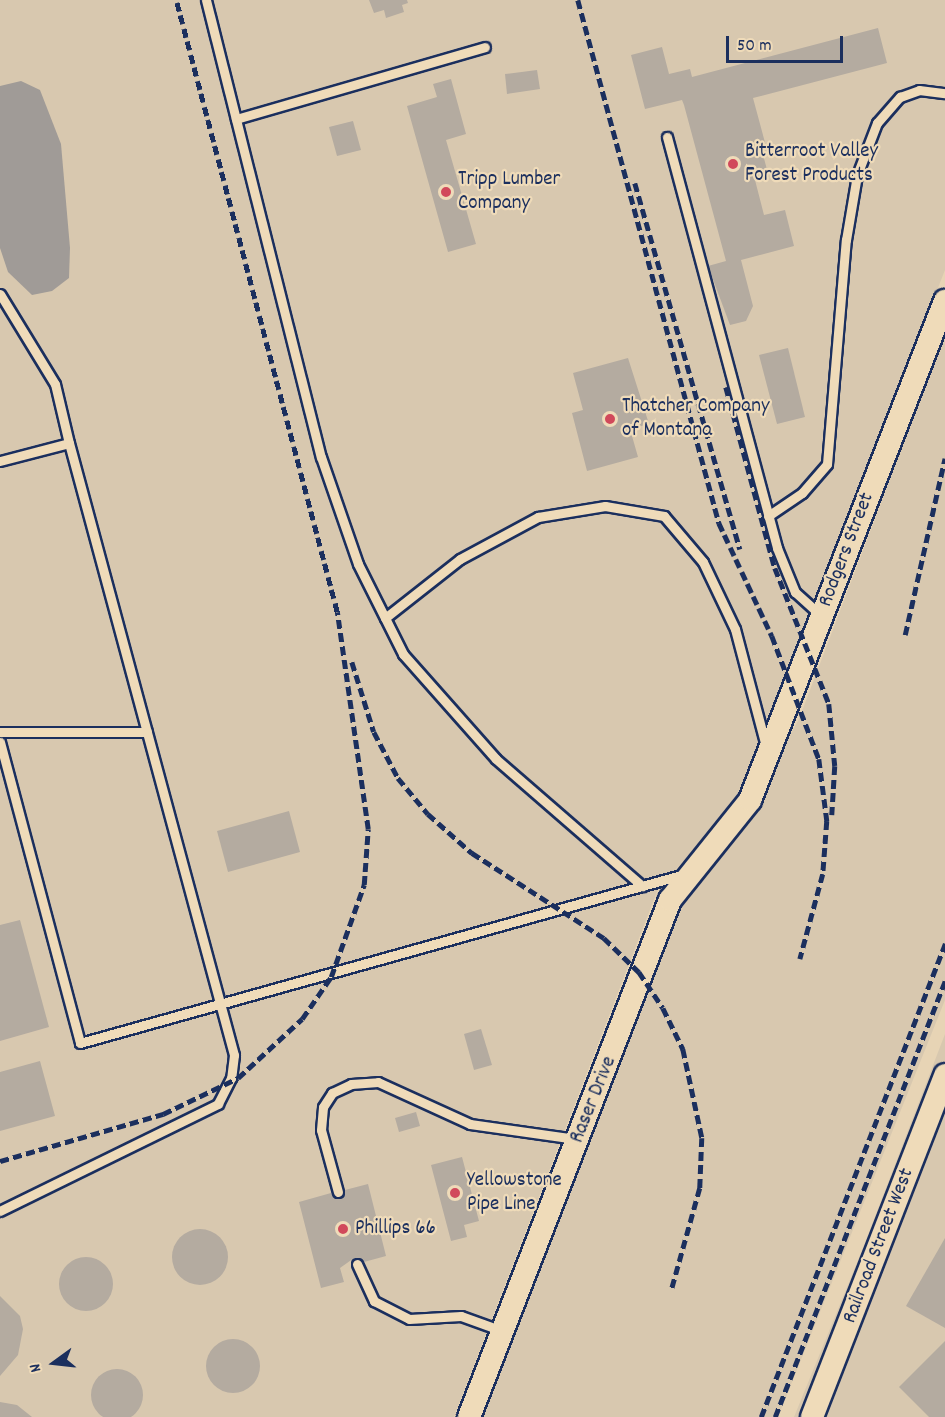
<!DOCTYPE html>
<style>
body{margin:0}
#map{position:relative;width:945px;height:1417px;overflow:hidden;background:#e7d4b5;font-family:Dekko,sans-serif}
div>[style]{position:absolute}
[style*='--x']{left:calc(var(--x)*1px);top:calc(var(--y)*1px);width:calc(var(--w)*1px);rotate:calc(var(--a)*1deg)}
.built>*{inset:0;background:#d8c8af}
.water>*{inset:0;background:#a09b97}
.building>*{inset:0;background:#b4aba0}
.round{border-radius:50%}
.roads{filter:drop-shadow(2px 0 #1b2f5e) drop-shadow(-2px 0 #1b2f5e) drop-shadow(0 2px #1b2f5e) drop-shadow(0 -2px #1b2f5e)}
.service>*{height:9px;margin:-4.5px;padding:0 4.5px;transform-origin:4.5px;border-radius:4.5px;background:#efdbb9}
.tertiary>*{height:22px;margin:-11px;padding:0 11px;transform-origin:11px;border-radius:11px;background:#efdbb9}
.rail>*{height:4.5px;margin-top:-2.25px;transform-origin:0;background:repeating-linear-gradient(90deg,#1b2f5e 0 9px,transparent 0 13.5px)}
.dots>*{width:16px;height:16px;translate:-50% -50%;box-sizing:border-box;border:3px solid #efdbb9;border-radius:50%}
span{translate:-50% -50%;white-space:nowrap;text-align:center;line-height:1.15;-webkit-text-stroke:4.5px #efdbb9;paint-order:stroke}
.poi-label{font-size:21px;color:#1b2f5e}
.left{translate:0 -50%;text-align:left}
.street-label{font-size:21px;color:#1b2f5e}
.north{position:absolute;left:24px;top:1333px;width:60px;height:60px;-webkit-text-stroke:4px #efdbb9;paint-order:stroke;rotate:255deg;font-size:16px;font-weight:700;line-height:24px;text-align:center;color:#1b2f5e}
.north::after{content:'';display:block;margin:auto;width:21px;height:27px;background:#1b2f5e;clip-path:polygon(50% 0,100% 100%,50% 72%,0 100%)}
.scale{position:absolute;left:726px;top:36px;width:117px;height:27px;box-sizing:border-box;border:3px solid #1b2f5e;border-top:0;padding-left:8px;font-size:18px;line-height:21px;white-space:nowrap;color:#1b2f5e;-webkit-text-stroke:4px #efdbb9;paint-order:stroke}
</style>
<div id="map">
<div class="built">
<div style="clip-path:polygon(0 0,945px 0,945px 270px,735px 804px,658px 889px,454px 1417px,0 1417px)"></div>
<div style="clip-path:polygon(945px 334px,945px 1000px,778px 1417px,480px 1417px,681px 906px,730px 841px,799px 719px)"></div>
<div style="clip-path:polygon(945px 1034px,945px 1417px,794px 1417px,863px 1248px)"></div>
</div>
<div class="water">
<div style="clip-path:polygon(21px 81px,40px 90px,61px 144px,70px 248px,69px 278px,52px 291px,32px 295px,8px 272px,0 248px,0 86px)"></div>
</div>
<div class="building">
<div style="clip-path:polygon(369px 0,407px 0,408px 3px,402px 5px,404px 12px,386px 18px,384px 10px,374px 13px)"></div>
<div style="clip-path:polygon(878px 28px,887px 63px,753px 98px,767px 150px,762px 151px,769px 177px,755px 180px,764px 215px,785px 210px,794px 246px,741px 260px,753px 306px,746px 321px,730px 325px,708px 266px,726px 261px,684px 105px,682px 100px,645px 109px,631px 55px,662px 47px,669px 74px,690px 69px,692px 77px)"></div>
<div style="clip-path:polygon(537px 70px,540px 89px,507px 94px,505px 74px)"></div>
<div style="clip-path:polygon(451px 79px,466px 134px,446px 140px,476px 244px,448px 252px,407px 106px,437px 97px,433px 84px)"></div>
<div style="clip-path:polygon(353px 121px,361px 150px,337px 156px,329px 127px)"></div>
<div style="clip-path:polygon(788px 348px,805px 417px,777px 424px,759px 355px)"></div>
<div style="clip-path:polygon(628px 358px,649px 424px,630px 429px,638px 457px,587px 471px,572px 413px,583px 410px,573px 373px)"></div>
<div style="clip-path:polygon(289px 811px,300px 852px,228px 872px,217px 831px)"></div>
<div style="clip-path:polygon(20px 920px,49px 1027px,0 1041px,0 925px)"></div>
<div style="clip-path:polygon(481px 1029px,492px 1065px,474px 1070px,464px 1034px)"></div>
<div style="clip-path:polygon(40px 1061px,55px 1116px,0 1131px,0 1072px)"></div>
<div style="clip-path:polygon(416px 1112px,420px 1126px,399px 1132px,395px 1118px)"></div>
<div style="clip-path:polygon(462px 1157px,479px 1221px,464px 1225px,467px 1237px,451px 1241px,431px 1165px)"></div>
<div style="clip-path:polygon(368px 1184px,386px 1256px,364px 1262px,354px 1258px,340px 1268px,344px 1282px,321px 1288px,299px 1202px,331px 1193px,339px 1199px,345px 1190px)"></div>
<div class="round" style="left:172px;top:1229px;width:56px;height:56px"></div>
<div style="clip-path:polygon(945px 1238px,945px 1328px,906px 1306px)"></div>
<div class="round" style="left:59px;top:1257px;width:54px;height:54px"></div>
<div style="clip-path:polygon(0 1296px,20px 1316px,23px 1329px,18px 1355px,0 1376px)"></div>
<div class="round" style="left:206px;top:1339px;width:54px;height:54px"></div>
<div style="clip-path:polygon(945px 1341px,945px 1417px,929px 1417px,899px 1387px)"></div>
<div class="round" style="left:91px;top:1369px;width:52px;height:52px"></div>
<div style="clip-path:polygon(0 1402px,17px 1405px,32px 1417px,0 1417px)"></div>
</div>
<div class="roads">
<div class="service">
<div style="--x:206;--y:0;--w:471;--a:75.9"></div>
<div style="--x:321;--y:457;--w:113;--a:70.9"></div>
<div style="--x:358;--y:564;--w:101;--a:63.4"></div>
<div style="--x:403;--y:654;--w:140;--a:48.5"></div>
<div style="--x:496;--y:759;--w:194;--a:41"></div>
<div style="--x:236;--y:119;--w:259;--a:-16.1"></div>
<div style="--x:667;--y:137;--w:425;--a:75"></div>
<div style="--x:777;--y:548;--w:48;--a:67.8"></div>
<div style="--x:795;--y:592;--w:36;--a:42"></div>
<div style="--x:0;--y:294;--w:105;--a:58.6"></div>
<div style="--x:55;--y:384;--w:61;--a:76.7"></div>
<div style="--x:0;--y:461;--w:71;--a:-14.6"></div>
<div style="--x:69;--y:443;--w:634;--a:74.91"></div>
<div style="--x:234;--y:1055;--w:23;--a:97"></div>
<div style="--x:231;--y:1078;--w:29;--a:117"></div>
<div style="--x:218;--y:1104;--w:243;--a:153.9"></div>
<div style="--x:768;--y:516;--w:41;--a:-34.1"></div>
<div style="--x:802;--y:493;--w:38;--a:-49"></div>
<div style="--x:827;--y:464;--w:225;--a:-85.2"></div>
<div style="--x:846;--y:240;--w:66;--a:-80.4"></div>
<div style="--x:857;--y:175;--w:56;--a:-69"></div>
<div style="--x:877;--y:123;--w:35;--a:-49"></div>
<div style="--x:900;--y:97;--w:20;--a:-20"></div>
<div style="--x:919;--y:90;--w:26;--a:7"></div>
<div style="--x:385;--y:618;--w:95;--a:-38.2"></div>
<div style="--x:460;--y:559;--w:89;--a:-28.3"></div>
<div style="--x:538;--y:517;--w:68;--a:-9.3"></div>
<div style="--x:605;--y:506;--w:60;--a:9.6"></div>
<div style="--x:664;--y:516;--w:60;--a:49.7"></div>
<div style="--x:703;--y:562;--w:74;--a:64.5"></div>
<div style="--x:735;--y:629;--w:121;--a:75.2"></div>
<div style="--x:0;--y:732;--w:147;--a:0"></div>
<div style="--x:0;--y:742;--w:311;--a:75.1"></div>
<div style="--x:80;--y:1043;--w:628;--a:-15.61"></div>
<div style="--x:338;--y:1192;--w:64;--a:-105.3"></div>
<div style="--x:321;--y:1130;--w:23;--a:-85"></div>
<div style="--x:323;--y:1107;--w:17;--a:-57"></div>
<div style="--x:332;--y:1093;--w:21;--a:-25"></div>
<div style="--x:351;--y:1084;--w:27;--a:-4"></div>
<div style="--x:378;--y:1082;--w:101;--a:24.5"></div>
<div style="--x:470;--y:1124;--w:107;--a:8.1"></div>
<div style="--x:357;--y:1264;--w:41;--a:65.3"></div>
<div style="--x:374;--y:1301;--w:39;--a:27"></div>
<div style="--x:409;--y:1319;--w:52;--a:-3.3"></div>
<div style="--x:461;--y:1316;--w:45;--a:19.7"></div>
</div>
<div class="tertiary">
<div style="--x:469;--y:1417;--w:555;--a:-68.75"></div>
<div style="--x:670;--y:900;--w:128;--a:-51.3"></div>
<div style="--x:750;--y:800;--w:536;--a:-68.66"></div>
<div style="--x:812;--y:1417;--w:367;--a:-68.7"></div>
</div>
</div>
<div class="rail">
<div style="--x:578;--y:0;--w:542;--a:74.91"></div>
<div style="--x:719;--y:523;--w:125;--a:64.9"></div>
<div style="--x:772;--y:636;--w:132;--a:69.1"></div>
<div style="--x:819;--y:759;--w:63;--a:82.6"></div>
<div style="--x:827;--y:821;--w:53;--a:94.3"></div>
<div style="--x:823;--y:874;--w:88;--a:105.1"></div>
<div style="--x:635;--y:183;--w:381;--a:74"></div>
<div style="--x:726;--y:387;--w:188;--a:74.9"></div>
<div style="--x:775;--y:568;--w:146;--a:68.3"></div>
<div style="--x:829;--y:704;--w:62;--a:84.5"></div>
<div style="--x:835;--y:766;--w:49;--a:93.5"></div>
<div style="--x:905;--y:635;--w:181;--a:-77.3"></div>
<div style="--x:352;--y:662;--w:73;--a:72.6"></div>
<div style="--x:374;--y:732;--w:52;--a:62.4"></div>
<div style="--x:398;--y:778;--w:47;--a:50.2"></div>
<div style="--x:428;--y:814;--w:59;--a:41.6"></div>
<div style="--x:472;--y:853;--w:157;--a:32.8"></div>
<div style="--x:604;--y:938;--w:49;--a:44.2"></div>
<div style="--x:639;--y:972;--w:43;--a:56.3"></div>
<div style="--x:663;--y:1008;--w:46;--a:64"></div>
<div style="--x:683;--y:1049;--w:91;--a:77.9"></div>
<div style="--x:702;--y:1138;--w:50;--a:92.3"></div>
<div style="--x:700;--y:1188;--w:104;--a:105.6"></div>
<div style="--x:0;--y:1161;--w:170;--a:-16.1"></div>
<div style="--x:163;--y:1114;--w:83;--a:-25.6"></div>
<div style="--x:238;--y:1078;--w:87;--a:-42.7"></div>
<div style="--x:302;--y:1019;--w:51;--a:-55.4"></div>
<div style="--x:331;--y:977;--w:98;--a:-70.3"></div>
<div style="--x:364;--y:885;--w:56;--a:-85.9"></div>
<div style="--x:368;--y:829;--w:219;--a:-98.1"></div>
<div style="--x:337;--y:612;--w:633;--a:-104.74"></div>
<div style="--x:761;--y:1417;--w:508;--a:-68.74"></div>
<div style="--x:775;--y:1417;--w:468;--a:-68.7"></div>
</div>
<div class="dots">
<div style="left:733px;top:164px;background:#d1495b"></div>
<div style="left:446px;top:192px;background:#d1495b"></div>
<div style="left:610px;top:419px;background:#d1495b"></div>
<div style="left:455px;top:1193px;background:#d1495b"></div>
<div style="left:343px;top:1229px;background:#d1495b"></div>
</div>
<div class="poi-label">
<span class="left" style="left:745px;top:164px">Bitterroot Valley<br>Forest Products</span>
<span class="left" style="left:458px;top:192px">Tripp Lumber<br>Company</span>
<span class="left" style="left:622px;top:419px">Thatcher Company<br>of Montana</span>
<span class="left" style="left:467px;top:1193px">Yellowstone<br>Pipe Line</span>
<span class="left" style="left:355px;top:1229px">Phillips 66</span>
</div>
<div class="street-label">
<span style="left:847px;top:550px;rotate:-69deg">Rodgers Street</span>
<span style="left:594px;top:1100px;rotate:-68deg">Raser Drive</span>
<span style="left:879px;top:1246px;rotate:-69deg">Railroad Street West</span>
</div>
<div class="north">N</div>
<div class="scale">50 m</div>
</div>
